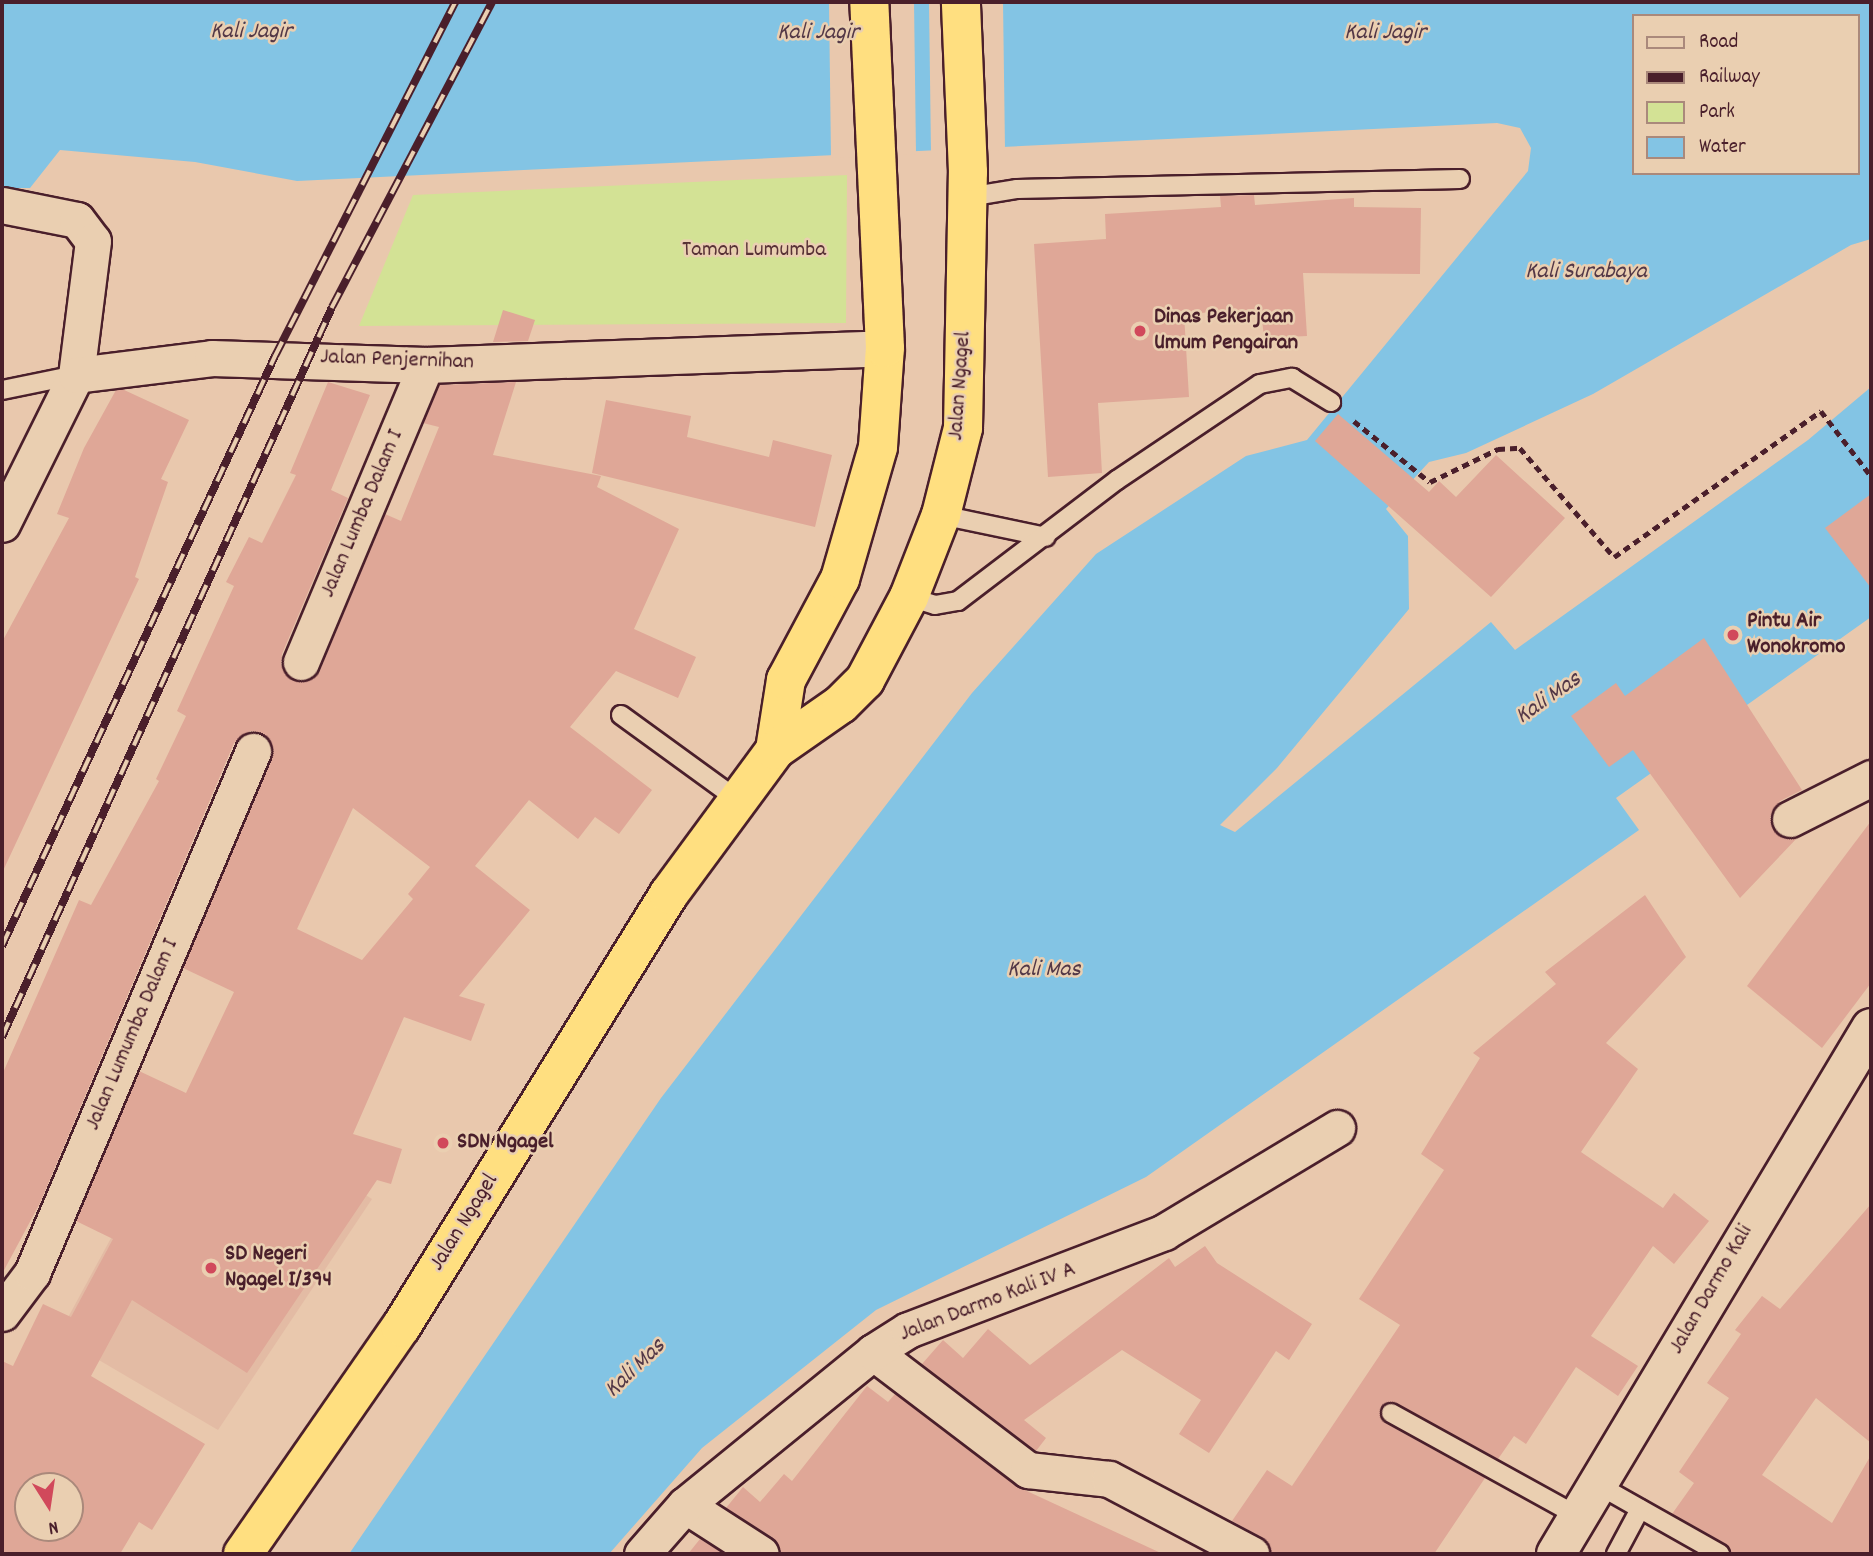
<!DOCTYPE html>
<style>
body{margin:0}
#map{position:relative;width:1873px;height:1556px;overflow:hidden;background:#e9c8ad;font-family:Dekko,sans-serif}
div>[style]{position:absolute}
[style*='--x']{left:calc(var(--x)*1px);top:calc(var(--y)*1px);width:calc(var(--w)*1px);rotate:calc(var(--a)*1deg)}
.built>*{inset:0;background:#e3bba4}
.green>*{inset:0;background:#d3e295}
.water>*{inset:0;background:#83c4e4}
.pier>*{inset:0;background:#e9c8ad}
.building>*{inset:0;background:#dfa797}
.path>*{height:4.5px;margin-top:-2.25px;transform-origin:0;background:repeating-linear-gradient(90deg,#4a1f2b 0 7px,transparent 0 12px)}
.roads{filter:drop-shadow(2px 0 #4a1f2b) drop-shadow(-2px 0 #4a1f2b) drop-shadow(0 2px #4a1f2b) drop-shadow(0 -2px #4a1f2b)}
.lane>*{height:18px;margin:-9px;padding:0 9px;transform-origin:9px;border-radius:9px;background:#eacfb1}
.street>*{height:35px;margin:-17.5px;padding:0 17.5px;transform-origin:17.5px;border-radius:17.5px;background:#eacfb1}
.secondary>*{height:38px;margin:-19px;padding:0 19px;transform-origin:19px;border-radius:19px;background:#eacfb1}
.highway>*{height:38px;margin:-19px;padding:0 19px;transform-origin:19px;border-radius:19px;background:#ffdf80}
.rail>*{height:8px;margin-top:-4px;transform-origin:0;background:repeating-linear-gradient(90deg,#eacfb1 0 16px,#4a1f2b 0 32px);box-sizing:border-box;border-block:2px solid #4a1f2b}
.dots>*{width:19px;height:19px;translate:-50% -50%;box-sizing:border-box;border:4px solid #eacfb1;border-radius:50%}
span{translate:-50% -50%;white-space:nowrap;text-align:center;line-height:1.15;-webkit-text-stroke:5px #eacfb1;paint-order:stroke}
.park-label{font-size:23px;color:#583236}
.poi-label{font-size:23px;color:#4a1f2b;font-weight:700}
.left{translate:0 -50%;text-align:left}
.street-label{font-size:23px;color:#4a1f2b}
.water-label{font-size:24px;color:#533847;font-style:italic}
.frame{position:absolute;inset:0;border:4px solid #4a1f2b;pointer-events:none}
.legend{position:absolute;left:1632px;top:14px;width:228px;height:161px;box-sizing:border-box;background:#eacfb1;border:2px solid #aa897b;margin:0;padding:9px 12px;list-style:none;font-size:21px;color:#4a1f2b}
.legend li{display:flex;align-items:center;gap:14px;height:35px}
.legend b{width:35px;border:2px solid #aa897b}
.north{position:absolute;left:14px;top:1472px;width:70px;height:70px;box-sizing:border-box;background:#eacfb1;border:2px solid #aa897b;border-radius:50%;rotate:168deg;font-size:19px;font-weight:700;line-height:28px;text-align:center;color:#4a1f2b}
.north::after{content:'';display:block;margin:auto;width:24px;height:32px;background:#d1495b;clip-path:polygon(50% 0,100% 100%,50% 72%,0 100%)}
</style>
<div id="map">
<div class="built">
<div style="clip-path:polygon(241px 1117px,372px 1199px,218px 1430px,58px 1336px,170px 1129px)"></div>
</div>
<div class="green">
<div style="clip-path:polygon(847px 175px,846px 323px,359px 326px,413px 195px)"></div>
</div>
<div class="water">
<div style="clip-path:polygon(evenodd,2px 2px,1871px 2px,1871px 239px,1851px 245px,1593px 394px,1466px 453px,1429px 462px,1386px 509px,1408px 536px,1409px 609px,1277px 768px,1220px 825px,1235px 832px,1491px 622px,1515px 650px,1808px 440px,1871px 387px,1871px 617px,1616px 798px,1639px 830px,1146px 1177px,876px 1310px,702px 1448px,609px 1554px,349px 1554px,661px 1098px,972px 693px,1096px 554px,1246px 456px,1307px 440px,1528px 171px,1531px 148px,1520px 128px,1497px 123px,297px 181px,195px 162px,60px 150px,30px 188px,2px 188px,2px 2px,1633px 16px,1857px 16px,1857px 173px,1633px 173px,1633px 16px)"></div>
</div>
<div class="pier">
<div style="clip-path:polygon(829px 2px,914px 2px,916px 154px,831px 158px)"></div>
<div style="clip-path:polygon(929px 2px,1003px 2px,1005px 150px,931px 154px)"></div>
</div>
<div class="building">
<div style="clip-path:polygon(1254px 195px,1255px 205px,1354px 198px,1354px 207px,1421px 208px,1420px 274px,1303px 273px,1307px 336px,1264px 338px,1261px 309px,1184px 314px,1189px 397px,1098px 403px,1102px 473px,1048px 477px,1034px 244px,1106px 239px,1105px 214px,1221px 207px,1220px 196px)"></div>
<div style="clip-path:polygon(503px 310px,535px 320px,528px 341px,493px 342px)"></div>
<div style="clip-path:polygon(evenodd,328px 382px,370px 395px,331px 490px,348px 498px,282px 654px,281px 665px,293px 680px,304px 682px,320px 670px,385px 514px,401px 521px,439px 427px,423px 423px,440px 385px,516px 382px,493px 455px,601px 476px,597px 487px,679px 529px,634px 629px,696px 657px,678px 698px,616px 671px,570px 727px,652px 790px,619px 834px,595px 817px,578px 839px,529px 800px,475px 866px,530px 910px,459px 996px,485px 1004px,471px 1041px,404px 1017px,353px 1134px,402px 1149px,391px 1184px,377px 1180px,247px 1373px,132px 1300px,91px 1376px,205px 1444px,152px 1530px,139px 1522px,120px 1554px,2px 1554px,2px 1361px,13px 1366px,43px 1304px,71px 1317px,113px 1239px,76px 1221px,139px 1071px,186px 1093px,234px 992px,183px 968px,272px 759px,273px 748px,261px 733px,250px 731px,234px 743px,40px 1203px,2px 1274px,2px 1075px,79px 900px,91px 905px,159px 781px,156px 779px,186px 716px,177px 711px,234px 586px,226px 582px,249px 537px,262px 543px,296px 475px,290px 473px,328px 382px,353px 808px,430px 867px,408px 894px,413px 899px,362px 960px,297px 929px,353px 808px,328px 382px,28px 1486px,70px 1486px,70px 1528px,28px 1528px,28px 1486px)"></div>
<div style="clip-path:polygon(122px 389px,189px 420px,161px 479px,168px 482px,135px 577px,139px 579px,2px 873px,2px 642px,69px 518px,57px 514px,84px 448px,116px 390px)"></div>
<div style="clip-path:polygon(606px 400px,691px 416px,687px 437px,769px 457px,773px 440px,832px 455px,815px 527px,592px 473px)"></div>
<div style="clip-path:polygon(1338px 414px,1429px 492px,1439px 481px,1456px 497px,1496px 455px,1565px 518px,1491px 597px,1315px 441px)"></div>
<div style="clip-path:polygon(1871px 494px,1871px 588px,1825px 528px)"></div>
<div style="clip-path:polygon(1704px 638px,1802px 790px,1780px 801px,1770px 817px,1778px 835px,1797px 838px,1740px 898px,1633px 750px,1609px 767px,1571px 716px,1616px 683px,1625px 696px)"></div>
<div style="clip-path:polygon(1871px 821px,1871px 983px,1822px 1048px,1747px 986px)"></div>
<div style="clip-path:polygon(1645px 895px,1686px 957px,1606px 1043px,1638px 1069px,1581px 1152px,1663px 1208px,1674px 1193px,1709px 1221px,1674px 1264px,1653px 1246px,1591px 1336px,1638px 1366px,1618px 1396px,1576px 1367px,1526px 1444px,1514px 1436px,1498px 1459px,1396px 1403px,1386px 1403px,1380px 1413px,1385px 1423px,1485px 1478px,1434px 1554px,1271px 1554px,1261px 1537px,1232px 1521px,1267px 1470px,1292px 1486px,1400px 1325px,1359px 1299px,1444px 1170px,1421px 1154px,1480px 1058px,1473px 1053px,1556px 984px,1545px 972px)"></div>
<div style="clip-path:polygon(1871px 1204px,1871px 1443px,1816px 1398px,1762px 1475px,1832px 1523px,1871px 1455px,1871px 1554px,1732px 1554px,1726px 1544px,1672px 1514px,1694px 1483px,1679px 1472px,1729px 1398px,1707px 1383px,1741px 1334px,1735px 1330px,1762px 1296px,1780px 1309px)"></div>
<div style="clip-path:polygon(1205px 1246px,1217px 1263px,1312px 1324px,1289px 1360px,1276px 1351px,1209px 1453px,1179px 1434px,1201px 1400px,1122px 1350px,1024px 1420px,1046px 1438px,1036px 1451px,922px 1364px,943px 1340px,963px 1358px,988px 1329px,1030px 1365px,1169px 1258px,1175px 1267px)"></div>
<div style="clip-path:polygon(867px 1386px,888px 1402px,895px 1394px,1016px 1486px,1163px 1554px,781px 1554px,772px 1537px,726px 1508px,743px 1487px,760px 1502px,784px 1474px,792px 1481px)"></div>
<div style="clip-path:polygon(700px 1539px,724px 1554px,688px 1554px)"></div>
</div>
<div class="path">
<div style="--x:1354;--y:421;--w:97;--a:38.8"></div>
<div style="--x:1430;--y:482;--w:76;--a:-25.9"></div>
<div style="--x:1498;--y:449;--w:22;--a:-3"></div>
<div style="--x:1520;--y:448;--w:144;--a:49.2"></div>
<div style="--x:1614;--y:557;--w:253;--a:-35.2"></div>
<div style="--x:1821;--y:411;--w:82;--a:52.4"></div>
</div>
<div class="roads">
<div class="lane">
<div style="--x:968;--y:197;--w:50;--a:-9.3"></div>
<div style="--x:1017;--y:189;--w:443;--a:-1.3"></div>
<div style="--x:2;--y:390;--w:76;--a:-11.5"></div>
<div style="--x:941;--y:515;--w:107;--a:11.8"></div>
<div style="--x:909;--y:597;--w:27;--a:17"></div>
<div style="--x:935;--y:605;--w:23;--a:-10"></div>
<div style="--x:958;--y:601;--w:200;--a:-37.3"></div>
<div style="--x:1117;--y:480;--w:172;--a:-33.9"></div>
<div style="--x:1260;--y:384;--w:33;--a:-11"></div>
<div style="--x:1292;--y:378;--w:46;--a:31.6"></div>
<div style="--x:621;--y:715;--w:145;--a:36"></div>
<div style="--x:1391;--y:1413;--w:217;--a:28.9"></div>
<div style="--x:1600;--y:1486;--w:138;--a:29.5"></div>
<div style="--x:1616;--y:1554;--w:51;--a:-61.9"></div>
</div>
<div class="street">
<div style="--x:2;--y:205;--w:76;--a:11.3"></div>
<div style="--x:77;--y:220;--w:26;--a:53"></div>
<div style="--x:93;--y:241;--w:135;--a:97.2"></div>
<div style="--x:76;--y:375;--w:166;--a:116.4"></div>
<div style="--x:76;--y:375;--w:137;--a:-7.1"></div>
<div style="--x:212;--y:358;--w:214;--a:1.9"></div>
<div style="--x:426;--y:365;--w:459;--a:-2.1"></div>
<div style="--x:301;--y:662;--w:322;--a:-67.2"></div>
<div style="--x:1790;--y:819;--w:91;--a:-26.8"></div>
<div style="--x:2;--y:1313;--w:50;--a:-53.1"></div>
<div style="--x:32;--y:1273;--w:567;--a:-67.05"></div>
<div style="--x:873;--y:1352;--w:195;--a:37.3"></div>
<div style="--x:1028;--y:1470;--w:81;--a:6.3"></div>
<div style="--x:1109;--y:1479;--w:161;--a:27.8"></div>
<div style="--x:685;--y:1505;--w:90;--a:32.8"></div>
<div style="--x:642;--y:1554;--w:65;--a:-48.7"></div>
<div style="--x:685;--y:1505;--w:242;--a:-39.1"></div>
<div style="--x:873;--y:1352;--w:41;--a:-32.2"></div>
<div style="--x:908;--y:1330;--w:274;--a:-20.9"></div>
<div style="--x:1164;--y:1232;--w:202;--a:-31"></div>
</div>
<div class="secondary">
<div style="--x:1556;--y:1554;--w:613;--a:-59.08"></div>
</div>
<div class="highway">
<div style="--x:775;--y:750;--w:71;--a:-81.1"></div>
<div style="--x:786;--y:680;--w:115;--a:-61.9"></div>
<div style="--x:840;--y:579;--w:137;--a:-73.9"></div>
<div style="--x:878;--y:447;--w:99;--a:-86"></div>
<div style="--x:885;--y:348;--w:346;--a:-92.6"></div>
<div style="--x:243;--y:1554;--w:277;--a:-55.2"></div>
<div style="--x:401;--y:1327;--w:509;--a:-58.25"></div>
<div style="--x:669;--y:894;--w:179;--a:-53.6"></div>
<div style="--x:775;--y:750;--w:80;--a:-34.9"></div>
<div style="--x:841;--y:704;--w:34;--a:-45"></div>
<div style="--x:865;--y:680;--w:94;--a:-62.1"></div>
<div style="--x:909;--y:597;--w:88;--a:-68.7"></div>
<div style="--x:941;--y:515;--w:90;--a:-75.8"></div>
<div style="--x:963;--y:428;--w:256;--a:-88.9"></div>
<div style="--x:968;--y:172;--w:170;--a:-92.4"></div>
</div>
</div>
<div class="rail">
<div style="--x:2;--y:946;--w:650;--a:-65.17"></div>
<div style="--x:275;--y:356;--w:397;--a:-63"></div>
<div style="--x:2;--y:1037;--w:801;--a:-65.67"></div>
<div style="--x:332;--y:307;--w:344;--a:-62.3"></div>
</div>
<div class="dots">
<div style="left:1140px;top:331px;background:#d1495b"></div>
<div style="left:1733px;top:635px;background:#d1495b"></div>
<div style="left:443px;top:1143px;background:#d1495b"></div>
<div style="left:211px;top:1268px;background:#d1495b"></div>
</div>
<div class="park-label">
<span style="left:754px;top:251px">Taman Lumumba</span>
</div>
<div class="poi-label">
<span class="left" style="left:1154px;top:331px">Dinas Pekerjaan<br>Umum Pengairan</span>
<span class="left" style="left:1747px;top:635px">Pintu Air<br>Wonokromo</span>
<span class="left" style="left:457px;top:1143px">SDN Ngagel</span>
<span class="left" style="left:225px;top:1268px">SD Negeri<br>Ngagel I/394</span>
</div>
<div class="street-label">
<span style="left:397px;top:361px;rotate:2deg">Jalan Penjernihan</span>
<span style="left:961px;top:386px;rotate:-86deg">Jalan Ngagel</span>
<span style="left:363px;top:514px;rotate:-67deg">Jalan Lumba Dalam I</span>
<span style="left:133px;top:1035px;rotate:-67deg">Jalan Lumumba Dalam I</span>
<span style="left:465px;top:1223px;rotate:-58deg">Jalan Ngagel</span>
<span style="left:1712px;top:1290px;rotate:-60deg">Jalan Darmo Kali</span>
<span style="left:988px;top:1303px;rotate:-21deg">Jalan Darmo Kali IV A</span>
</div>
<div class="water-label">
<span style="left:251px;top:33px">Kali Jagir</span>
<span style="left:818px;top:34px">Kali Jagir</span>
<span style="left:1385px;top:34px">Kali Jagir</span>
<span style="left:1586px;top:273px">Kali Surabaya</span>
<span style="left:1549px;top:699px;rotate:-35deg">Kali Mas</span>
<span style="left:1044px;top:971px">Kali Mas</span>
<span style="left:636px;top:1369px;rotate:-44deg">Kali Mas</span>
</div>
<div class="frame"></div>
<ul class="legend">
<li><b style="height:9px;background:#eacfb1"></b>Road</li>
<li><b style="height:9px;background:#4a1f2b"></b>Railway</li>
<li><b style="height:19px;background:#d3e295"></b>Park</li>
<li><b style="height:19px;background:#83c4e4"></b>Water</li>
</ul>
<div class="north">N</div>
</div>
